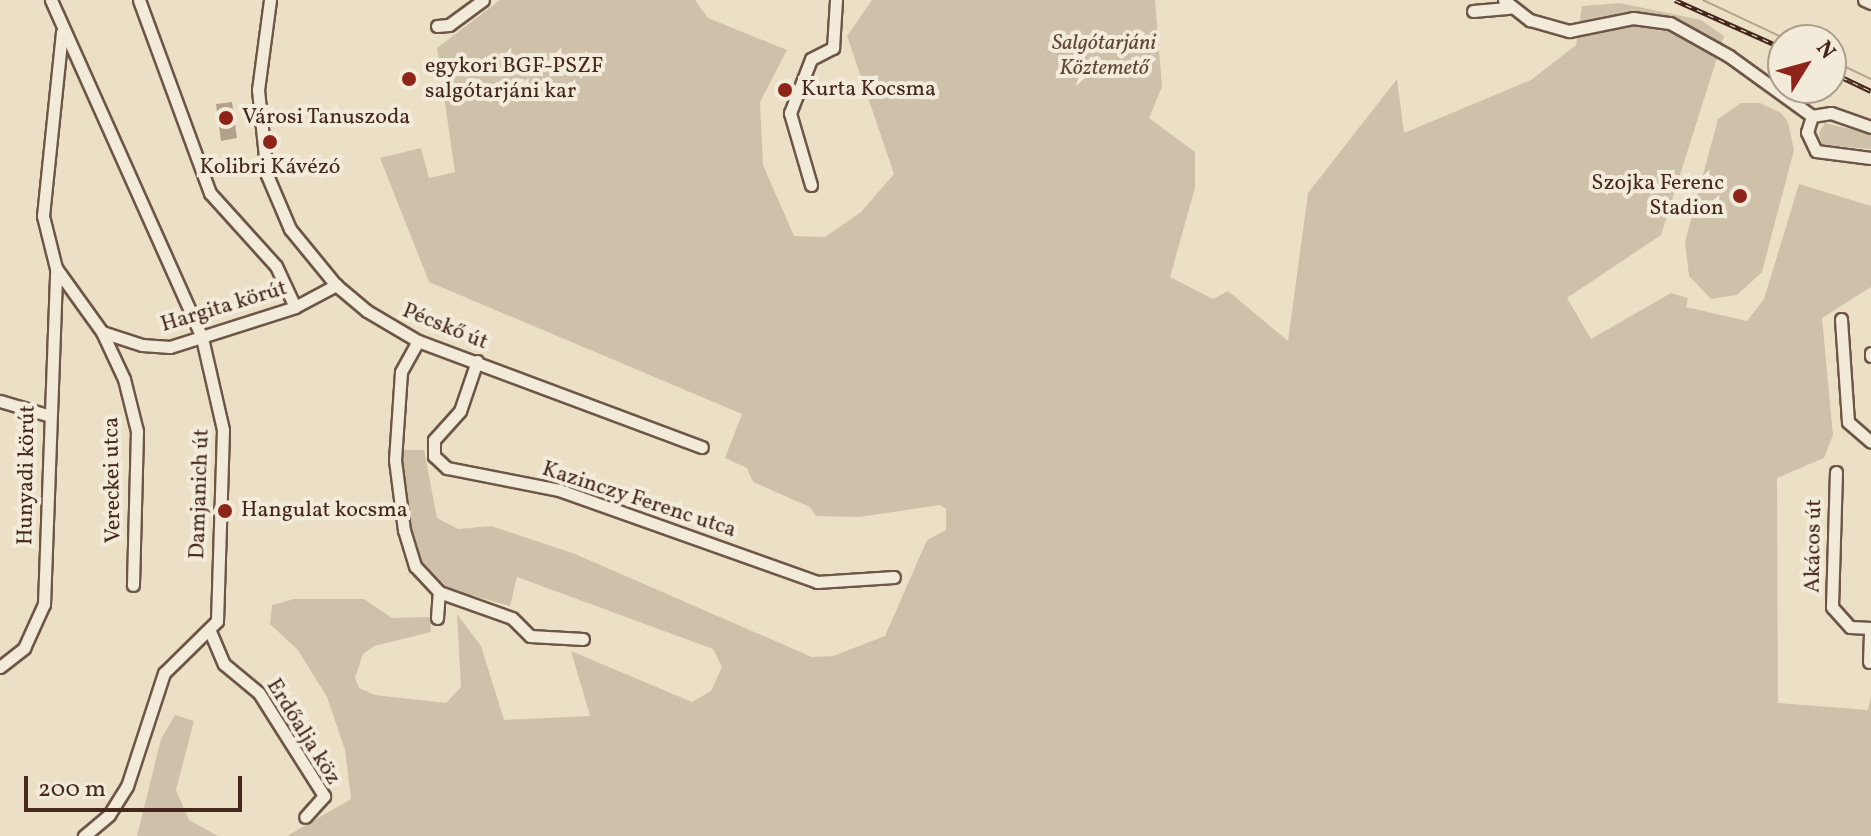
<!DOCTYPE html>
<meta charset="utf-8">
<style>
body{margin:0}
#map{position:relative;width:1871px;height:836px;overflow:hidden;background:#ebe0c6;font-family:Vollkorn,serif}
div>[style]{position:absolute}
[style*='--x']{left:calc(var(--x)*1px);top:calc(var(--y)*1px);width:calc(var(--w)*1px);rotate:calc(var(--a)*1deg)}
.green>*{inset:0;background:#cfc1a9}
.water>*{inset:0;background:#b3a18c}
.stream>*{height:2px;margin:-1px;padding:0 1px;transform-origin:1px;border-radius:1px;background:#b3a18c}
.roads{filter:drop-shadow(2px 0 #6e5646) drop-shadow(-2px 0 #6e5646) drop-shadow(0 2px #6e5646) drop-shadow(0 -2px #6e5646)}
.minor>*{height:11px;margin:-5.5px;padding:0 5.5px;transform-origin:5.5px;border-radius:5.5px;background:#f2ebda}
.rail>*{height:5px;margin-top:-2.5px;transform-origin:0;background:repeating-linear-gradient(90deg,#f2ebda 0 6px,#45281b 0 12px);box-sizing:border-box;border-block:2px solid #45281b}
.dots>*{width:22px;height:22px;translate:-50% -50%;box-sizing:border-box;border:4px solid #f2ebda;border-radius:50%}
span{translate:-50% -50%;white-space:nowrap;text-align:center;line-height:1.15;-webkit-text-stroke:8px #f2ebda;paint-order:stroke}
.park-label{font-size:22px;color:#614737;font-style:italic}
.poi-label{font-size:22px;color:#45281b}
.left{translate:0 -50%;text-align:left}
.right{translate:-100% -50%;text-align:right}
.street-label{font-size:22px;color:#45281b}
.north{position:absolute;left:1767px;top:24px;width:80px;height:80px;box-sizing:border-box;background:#f2ebda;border:2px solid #ad9d8e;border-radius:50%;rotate:53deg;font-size:22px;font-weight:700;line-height:32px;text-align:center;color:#45281b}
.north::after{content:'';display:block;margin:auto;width:28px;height:36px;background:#8f2418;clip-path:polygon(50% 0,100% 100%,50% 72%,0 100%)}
.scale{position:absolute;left:24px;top:776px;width:218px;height:36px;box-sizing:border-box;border:4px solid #45281b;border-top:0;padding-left:10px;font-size:24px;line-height:28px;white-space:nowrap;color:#45281b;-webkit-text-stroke:6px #f2ebda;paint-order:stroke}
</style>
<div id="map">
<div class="green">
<div style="clip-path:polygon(500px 0,695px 0,708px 18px,787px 50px,760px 102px,763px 165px,794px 236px,825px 237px,861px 212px,894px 174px,847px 36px,872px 0,1155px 0,1162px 87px,1149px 118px,1195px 152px,1195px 188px,1170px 277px,1213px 299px,1228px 291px,1288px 341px,1308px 193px,1397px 79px,1404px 133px,1531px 80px,1576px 45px,1582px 6px,1620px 3px,1701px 20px,1724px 36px,1661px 235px,1567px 298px,1591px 339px,1671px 293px,1688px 298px,1686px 307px,1747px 321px,1764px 299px,1799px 184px,1871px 206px,1871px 287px,1822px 318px,1833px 435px,1824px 458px,1777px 478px,1778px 703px,1868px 710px,1871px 696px,1871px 836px,287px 836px,351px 799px,345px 750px,327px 697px,298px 650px,270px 624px,272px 605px,294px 599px,364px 599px,392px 618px,430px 617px,431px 632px,374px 646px,363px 654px,355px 678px,359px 688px,375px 695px,446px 703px,461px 687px,457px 614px,481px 646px,504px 720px,590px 716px,571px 651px,692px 702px,711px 691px,722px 667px,713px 649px,517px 577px,510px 606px,449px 589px,421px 561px,410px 537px,402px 450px,424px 450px,437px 518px,458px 529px,491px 526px,575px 554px,812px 657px,833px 656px,885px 636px,927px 540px,946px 530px,946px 509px,940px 505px,859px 517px,816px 516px,810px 507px,753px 482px,747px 468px,725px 458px,742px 414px,429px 282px,380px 158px,421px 148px,429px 178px,455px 172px,437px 48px)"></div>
<div style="clip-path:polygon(1741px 103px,1760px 103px,1781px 113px,1788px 122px,1794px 150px,1762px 272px,1737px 295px,1711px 299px,1689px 276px,1685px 242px,1718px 119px)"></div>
<div style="clip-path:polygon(1825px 123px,1871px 134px,1871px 149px,1822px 145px,1819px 133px)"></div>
<div style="clip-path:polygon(175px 715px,194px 721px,176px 790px,189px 820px,218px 836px,137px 836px,161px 739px)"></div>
</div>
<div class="water">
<div style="clip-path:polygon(232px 102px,237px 138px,221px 141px,216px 104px)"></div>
</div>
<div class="stream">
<div style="--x:1703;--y:0;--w:94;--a:25.2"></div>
<div style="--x:1831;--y:60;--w:44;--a:25.4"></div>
</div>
<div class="roads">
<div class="minor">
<div style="--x:51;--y:0;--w:370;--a:65.9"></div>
<div style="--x:202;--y:338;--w:94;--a:77.1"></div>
<div style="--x:223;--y:430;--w:191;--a:91.8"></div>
<div style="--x:217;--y:621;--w:74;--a:135.5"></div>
<div style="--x:164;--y:673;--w:119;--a:108.1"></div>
<div style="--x:127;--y:786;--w:34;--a:122"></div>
<div style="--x:109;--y:815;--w:33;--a:140"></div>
<div style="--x:139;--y:0;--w:206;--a:69.8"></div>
<div style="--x:210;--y:193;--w:98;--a:47.9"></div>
<div style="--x:276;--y:266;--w:45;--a:65.1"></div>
<div style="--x:270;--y:0;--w:91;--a:97.6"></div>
<div style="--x:258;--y:90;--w:85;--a:84"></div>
<div style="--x:267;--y:175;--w:59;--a:66.9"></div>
<div style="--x:290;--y:229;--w:72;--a:50.6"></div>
<div style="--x:336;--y:285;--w:40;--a:40"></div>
<div style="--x:367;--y:311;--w:59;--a:30.5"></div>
<div style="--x:418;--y:341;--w:303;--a:20.5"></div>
<div style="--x:1504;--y:0;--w:33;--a:38"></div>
<div style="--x:1530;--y:20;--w:41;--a:15.8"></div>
<div style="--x:1569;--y:31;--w:65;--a:-11.5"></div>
<div style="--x:1633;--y:18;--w:37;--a:8"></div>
<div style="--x:1670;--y:23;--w:68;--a:29.2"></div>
<div style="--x:1729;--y:56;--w:102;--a:35.9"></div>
<div style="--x:1864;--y:0;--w:8;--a:23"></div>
<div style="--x:1473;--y:11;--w:37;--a:-5"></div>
<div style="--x:437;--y:26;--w:12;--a:-5"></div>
<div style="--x:449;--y:25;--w:42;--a:-36.3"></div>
<div style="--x:62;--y:32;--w:185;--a:95.9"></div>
<div style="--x:43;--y:216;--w:54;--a:76"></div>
<div style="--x:56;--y:268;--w:79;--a:54.3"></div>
<div style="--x:102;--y:332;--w:42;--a:18"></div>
<div style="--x:142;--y:345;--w:28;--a:4"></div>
<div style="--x:170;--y:347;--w:131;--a:-17.7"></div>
<div style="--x:295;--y:307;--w:47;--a:-28.2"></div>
<div style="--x:1812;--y:116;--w:17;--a:107"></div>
<div style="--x:1807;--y:132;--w:21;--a:65"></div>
<div style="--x:1816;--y:151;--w:55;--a:7.3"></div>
<div style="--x:1812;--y:116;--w:19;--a:-9"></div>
<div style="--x:1831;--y:113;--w:42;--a:19.3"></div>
<div style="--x:811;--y:185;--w:75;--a:-106.3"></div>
<div style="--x:790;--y:113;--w:58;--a:-68.7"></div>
<div style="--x:811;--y:59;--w:25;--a:-27"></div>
<div style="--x:833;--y:48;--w:48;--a:-86.4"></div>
<div style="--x:1841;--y:319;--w:103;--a:86.1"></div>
<div style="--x:1848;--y:422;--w:30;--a:41"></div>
<div style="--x:102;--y:332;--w:52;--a:64.9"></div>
<div style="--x:124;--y:379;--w:54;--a:76"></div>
<div style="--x:137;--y:431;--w:154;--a:91.5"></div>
<div style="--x:418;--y:341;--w:35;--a:119"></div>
<div style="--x:401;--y:372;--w:88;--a:93.9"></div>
<div style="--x:395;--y:460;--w:71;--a:82.7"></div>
<div style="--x:404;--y:530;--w:38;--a:73"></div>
<div style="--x:415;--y:566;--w:35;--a:47"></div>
<div style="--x:439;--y:592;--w:77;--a:19.6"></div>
<div style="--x:512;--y:618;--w:25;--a:45"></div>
<div style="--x:530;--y:636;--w:53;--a:3.2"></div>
<div style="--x:1871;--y:353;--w:3;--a:90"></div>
<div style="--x:477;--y:361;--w:53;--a:108.8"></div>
<div style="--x:460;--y:411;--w:39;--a:132"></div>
<div style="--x:434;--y:440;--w:16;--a:90"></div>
<div style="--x:434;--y:456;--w:18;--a:43"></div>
<div style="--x:447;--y:468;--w:114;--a:11.1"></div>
<div style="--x:559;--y:490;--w:274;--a:19.6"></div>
<div style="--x:817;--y:582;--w:77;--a:-3.7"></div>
<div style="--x:0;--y:401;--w:49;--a:16.6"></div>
<div style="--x:1836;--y:472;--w:135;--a:91.7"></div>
<div style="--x:1832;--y:607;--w:27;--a:48"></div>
<div style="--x:1850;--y:627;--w:21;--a:3"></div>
<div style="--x:437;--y:618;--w:26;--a:-86"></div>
<div style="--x:209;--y:629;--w:38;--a:67"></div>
<div style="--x:224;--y:664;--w:45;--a:39.6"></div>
<div style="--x:259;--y:693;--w:122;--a:57.7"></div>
<div style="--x:324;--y:796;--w:28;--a:132"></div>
<div style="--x:1869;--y:662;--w:34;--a:-88"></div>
<div style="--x:0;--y:667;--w:31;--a:-38"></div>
<div style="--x:24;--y:648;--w:48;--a:-65.6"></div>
<div style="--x:44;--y:604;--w:335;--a:-87.9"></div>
</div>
</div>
<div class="rail">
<div style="--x:1675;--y:0;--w:118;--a:24"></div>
<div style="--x:1831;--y:72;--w:44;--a:25.4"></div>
</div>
<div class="dots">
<div style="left:409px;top:79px;background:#8f2418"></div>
<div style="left:785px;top:90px;background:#8f2418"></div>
<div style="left:226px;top:118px;background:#8f2418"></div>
<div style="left:270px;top:142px;background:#8f2418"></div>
<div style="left:1740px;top:196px;background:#8f2418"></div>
<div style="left:225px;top:511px;background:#8f2418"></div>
</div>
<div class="park-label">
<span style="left:1104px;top:56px">Salgótarjáni<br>Köztemető</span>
</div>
<div class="poi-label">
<span class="left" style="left:425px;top:79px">egykori BGF-PSZF<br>salgótarjáni kar</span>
<span class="left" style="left:801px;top:90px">Kurta Kocsma</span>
<span class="left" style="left:242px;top:118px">Városi Tanuszoda</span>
<span style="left:270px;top:168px">Kolibri Kávézó</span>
<span class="right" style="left:1724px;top:196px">Szojka Ferenc<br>Stadion</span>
<span class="left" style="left:241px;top:511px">Hangulat kocsma</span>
</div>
<div class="street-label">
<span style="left:224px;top:307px;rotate:-17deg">Hargita körút</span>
<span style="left:445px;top:327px;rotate:22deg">Pécskő út</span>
<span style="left:27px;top:475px;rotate:-89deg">Hunyadi körút</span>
<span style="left:113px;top:480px;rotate:-91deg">Vereckei utca</span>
<span style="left:200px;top:494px;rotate:-88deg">Damjanich út</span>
<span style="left:639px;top:500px;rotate:18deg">Kazinczy Ferenc utca</span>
<span style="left:1814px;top:546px;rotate:-89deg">Akácos út</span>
<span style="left:303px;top:732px;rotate:58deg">Erdőalja köz</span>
</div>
<div class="north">N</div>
<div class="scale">200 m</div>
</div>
